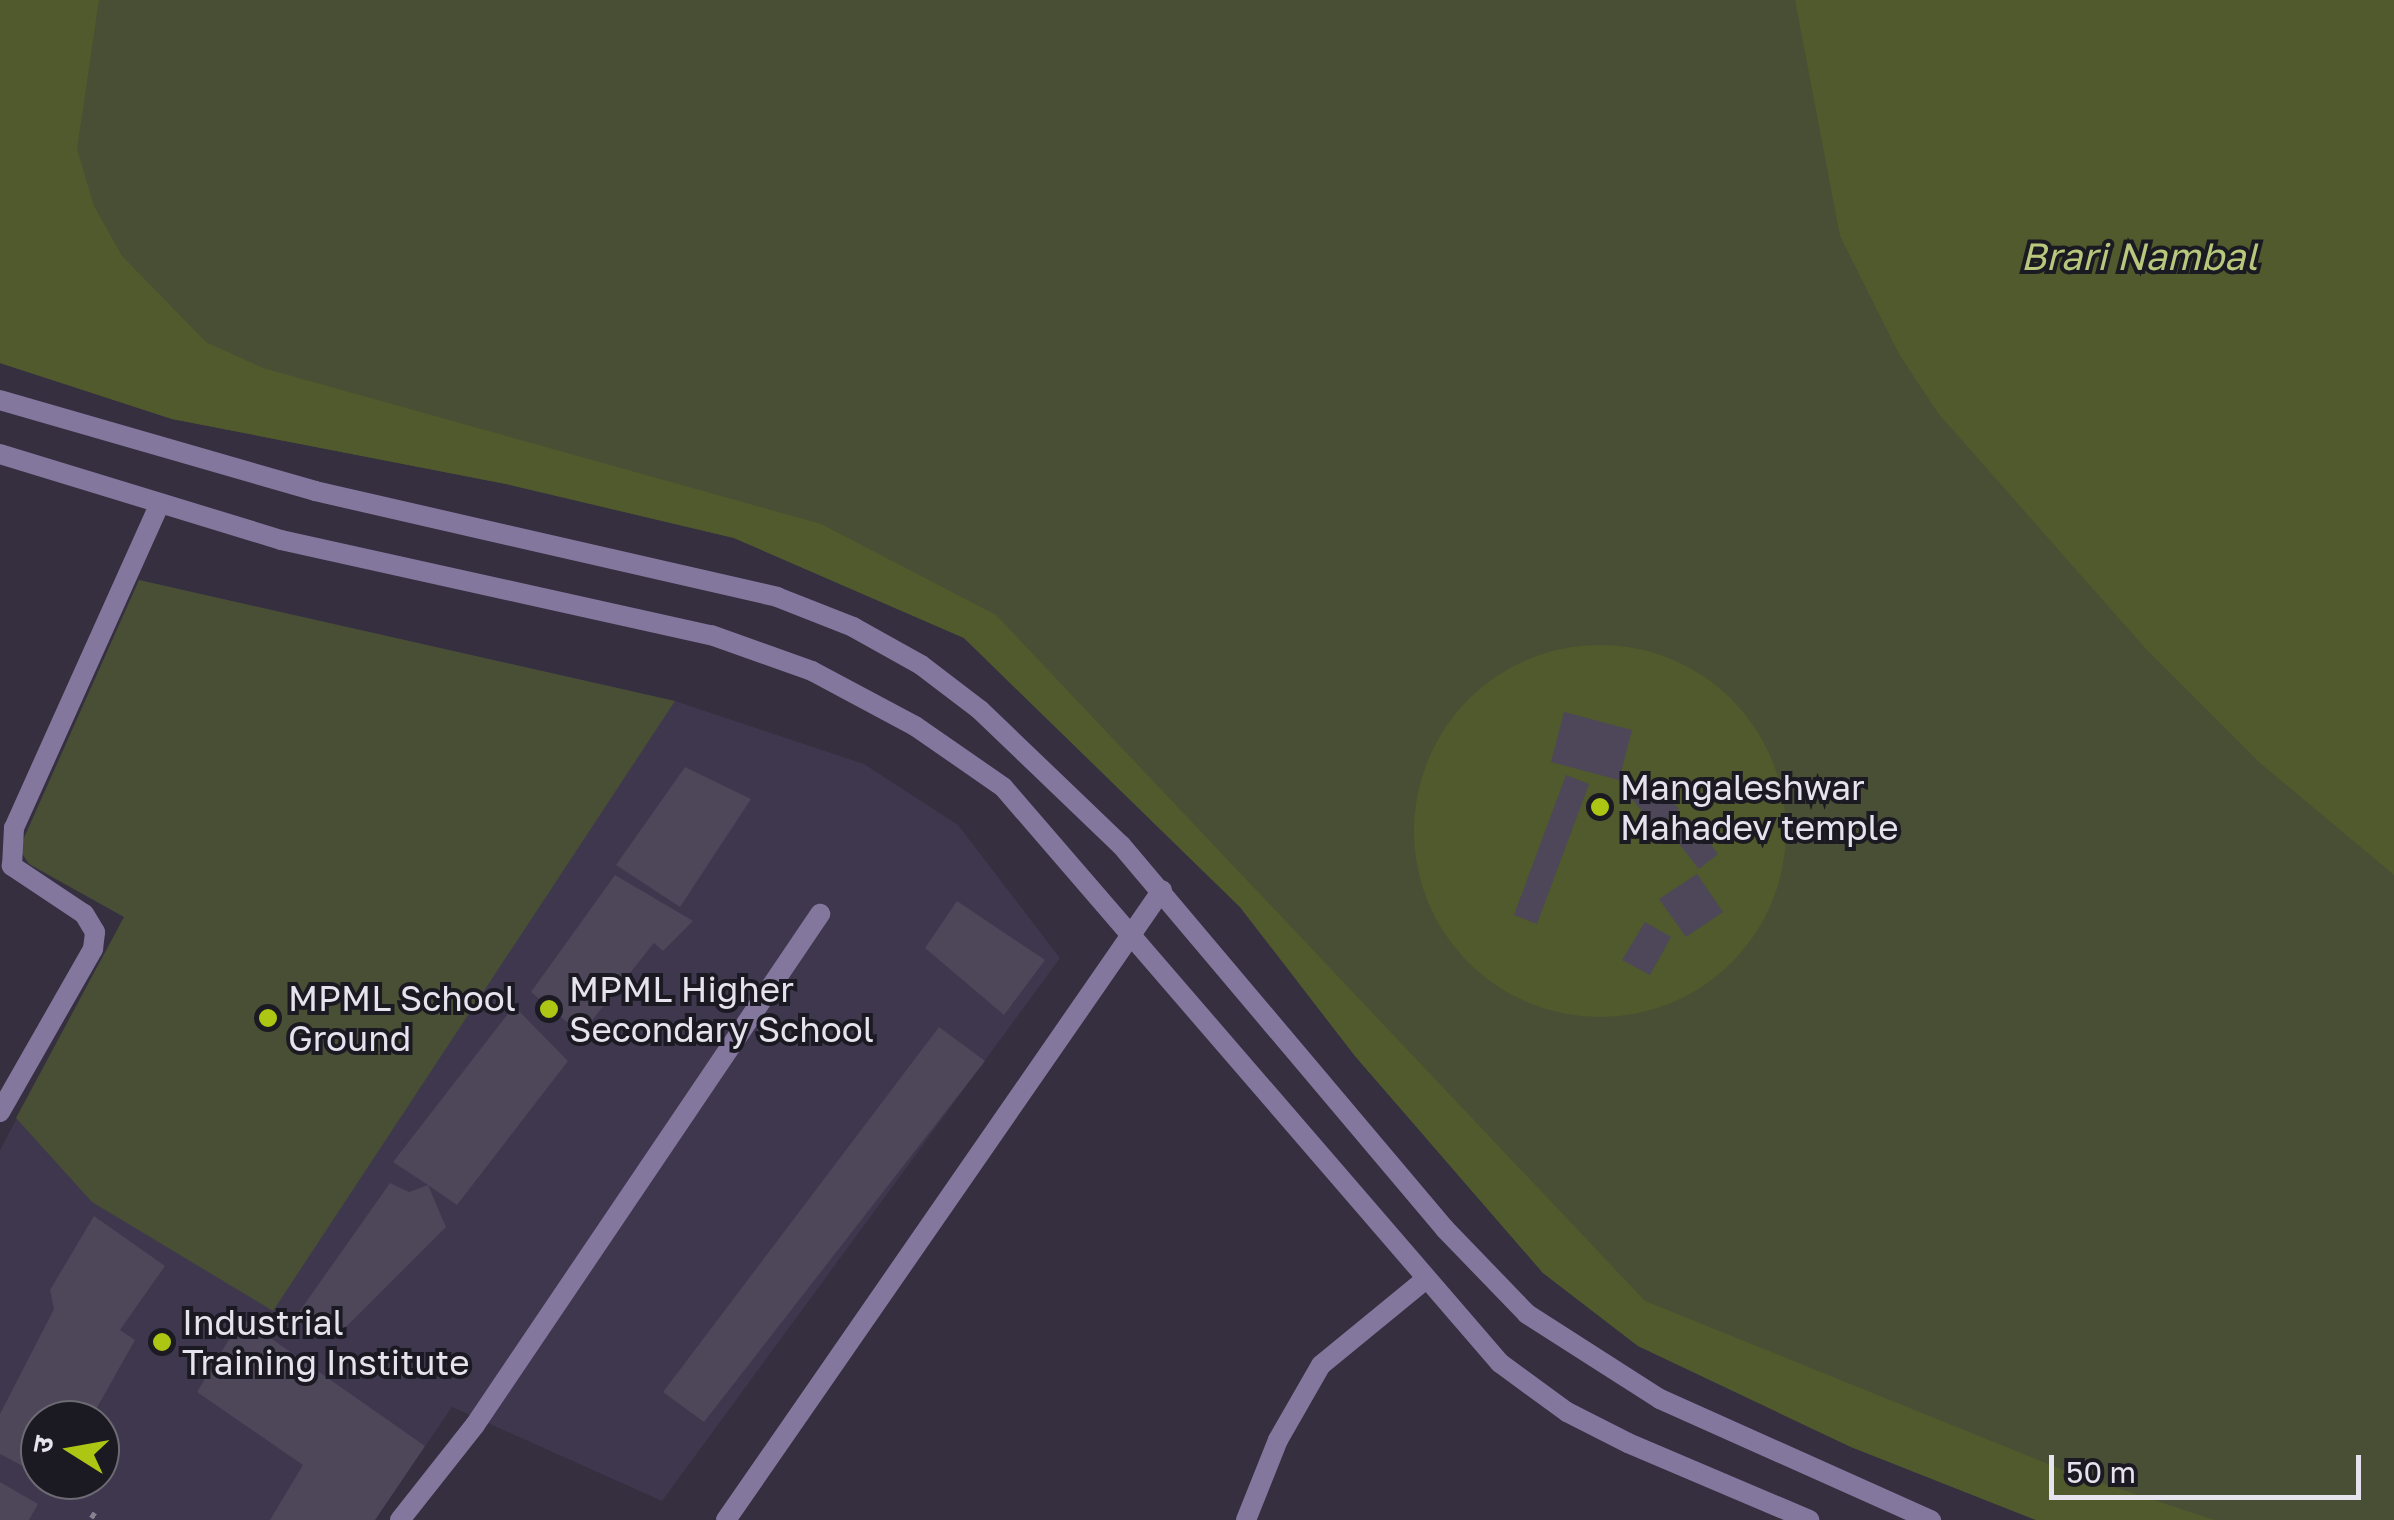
<!DOCTYPE html>
<meta charset="utf-8">
<style>
body{margin:0}
#map{position:relative;width:2394px;height:1520px;overflow:hidden;background:#352f40;font-family:"Golos Text","Noto Sans Devanagari",sans-serif}
div>[style]{position:absolute}
[style*='--x']{left:calc(var(--x)*1px);top:calc(var(--y)*1px);width:calc(var(--w)*1px);rotate:calc(var(--a)*1deg)}
.built>*{inset:0;background:#3f374e}
.green>*{inset:0;background:#484f34}
.water>*{inset:0;background:#505a2c}
.round{border-radius:50%}
.building>*{inset:0;background:#4d4759}
.path>*{height:6px;margin-top:-3px;transform-origin:0;background:repeating-linear-gradient(90deg,#86818f 0 5px,transparent 0 13px)}
.service>*{height:20px;margin:-10px;padding:0 10px;transform-origin:10px;border-radius:10px;background:#84779d}
.minor>*{height:20px;margin:-10px;padding:0 10px;transform-origin:10px;border-radius:10px;background:#84779d}
.tertiary>*{height:20px;margin:-10px;padding:0 10px;transform-origin:10px;border-radius:10px;background:#84779d}
.dots>*{width:28px;height:28px;translate:-50% -50%;box-sizing:border-box;border:5px solid #1b1921;border-radius:50%}
span{translate:-50% -50%;white-space:nowrap;text-align:center;line-height:1.15;-webkit-text-stroke:8px #1b1921;paint-order:stroke}
.poi-label{font-size:35px;color:#e7e3ee}
.left{translate:0 -50%;text-align:left}
.water-label{font-size:38px;color:#b7c87d;font-style:italic}
.north{position:absolute;left:20px;top:1400px;width:100px;height:100px;box-sizing:border-box;background:#1b1921;border:2px solid #6d6a73;border-radius:50%;rotate:281deg;font-size:28px;font-weight:700;line-height:40px;text-align:center;color:#e7e3ee}
.north::after{content:'';display:block;margin:auto;width:35px;height:45px;background:#acc613;clip-path:polygon(50% 0,100% 100%,50% 72%,0 100%)}
.scale{position:absolute;left:2049px;top:1455px;width:312px;height:45px;box-sizing:border-box;border:5px solid #e7e3ee;border-top:0;padding-left:12px;font-size:30px;line-height:35px;white-space:nowrap;color:#e7e3ee;-webkit-text-stroke:8px #1b1921;paint-order:stroke}
</style>
<div id="map">
<div class="built">
<div style="clip-path:polygon(evenodd,139px 580px,675px 701px,864px 764px,958px 825px,1060px 958px,662px 1501px,452px 1407px,375px 1520px,0 1520px,0 1150px,124px 917px,29px 864px,139px 580px,40px 1420px,100px 1420px,100px 1480px,40px 1480px,40px 1420px)"></div>
</div>
<div class="green">
<div style="clip-path:polygon(0 0,2394px 0,2394px 1520px,2036px 1520px,1851px 1447px,1638px 1346px,1543px 1273px,1355px 1056px,1240px 907px,964px 638px,734px 538px,506px 484px,172px 419px,0 363px)"></div>
<div style="clip-path:polygon(139px 580px,675px 701px,273px 1311px,92px 1202px,16px 1118px,124px 917px,29px 864px,19px 849px)"></div>
</div>
<div class="water">
<div style="clip-path:polygon(0 0,99px 0,77px 149px,94px 206px,122px 256px,206px 342px,263px 368px,821px 524px,996px 615px,1645px 1301px,2063px 1470px,2214px 1520px,2036px 1520px,1851px 1447px,1638px 1346px,1543px 1273px,1355px 1056px,1240px 907px,964px 638px,734px 538px,506px 484px,172px 419px,0 363px)"></div>
<div style="clip-path:polygon(1795px 0,2394px 0,2394px 875px,2260px 763px,2146px 649px,1938px 413px,1899px 354px,1840px 236px)"></div>
<div class="round" style="left:1414px;top:645px;width:372px;height:372px"></div>
</div>
<div class="building">
<div style="clip-path:polygon(1564px 712px,1632px 730px,1619px 780px,1551px 762px)"></div>
<div style="clip-path:polygon(685px 767px,751px 799px,680px 907px,616px 865px)"></div>
<div style="clip-path:polygon(1566px 775px,1589px 784px,1537px 924px,1514px 915px)"></div>
<div style="clip-path:polygon(1652px 780px,1679px 809px,1657px 828px,1631px 798px)"></div>
<div style="clip-path:polygon(1692px 820px,1718px 854px,1699px 869px,1672px 835px)"></div>
<div style="clip-path:polygon(1697px 874px,1723px 912px,1686px 937px,1659px 899px)"></div>
<div style="clip-path:polygon(615px 875px,693px 921px,663px 951px,654px 943px,581px 1034px,531px 992px)"></div>
<div style="clip-path:polygon(957px 901px,1045px 960px,1004px 1015px,925px 948px)"></div>
<div style="clip-path:polygon(1645px 922px,1671px 937px,1650px 975px,1622px 960px)"></div>
<div style="clip-path:polygon(514px 1006px,568px 1061px,457px 1205px,428px 1185px,446px 1227px,335px 1338px,299px 1312px,390px 1183px,409px 1192px,428px 1185px,393px 1162px)"></div>
<div style="clip-path:polygon(939px 1027px,985px 1061px,704px 1422px,663px 1392px)"></div>
<div style="clip-path:polygon(94px 1216px,165px 1266px,120px 1330px,135px 1340px,90px 1420px,40px 1420px,40px 1475px,0 1454px,0 1414px,54px 1309px,50px 1290px)"></div>
<div style="clip-path:polygon(242px 1318px,425px 1446px,375px 1520px,270px 1520px,303px 1465px,197px 1392px)"></div>
<div style="clip-path:polygon(0 1482px,38px 1504px,29px 1520px,0 1520px)"></div>
</div>
<div class="path">
<div style="--x:91;--y:1514;--w:10;--a:37"></div>
</div>
<div class="service">
<div style="--x:400;--y:1520;--w:121;--a:-51.7"></div>
<div style="--x:475;--y:1425;--w:617;--a:-55.97"></div>
</div>
<div class="minor">
<div style="--x:0;--y:1112;--w:188;--a:-60.3"></div>
<div style="--x:93;--y:949;--w:17;--a:-83"></div>
<div style="--x:95;--y:932;--w:21;--a:-121"></div>
<div style="--x:84;--y:914;--w:87;--a:-146.3"></div>
<div style="--x:12;--y:866;--w:38;--a:-87"></div>
<div style="--x:14;--y:828;--w:353;--a:-65.8"></div>
<div style="--x:726;--y:1520;--w:766;--a:-55.31"></div>
<div style="--x:1246;--y:1520;--w:86;--a:-68.2"></div>
<div style="--x:1278;--y:1440;--w:86;--a:-60.2"></div>
<div style="--x:1321;--y:1365;--w:136;--a:-39.3"></div>
</div>
<div class="tertiary">
<div style="--x:0;--y:400;--w:328;--a:16.1"></div>
<div style="--x:315;--y:491;--w:474;--a:12.9"></div>
<div style="--x:777;--y:597;--w:82;--a:21.5"></div>
<div style="--x:853;--y:627;--w:78;--a:29.2"></div>
<div style="--x:921;--y:665;--w:74;--a:37.3"></div>
<div style="--x:980;--y:710;--w:195;--a:43.8"></div>
<div style="--x:1121;--y:845;--w:502;--a:49.84"></div>
<div style="--x:1445;--y:1229;--w:118;--a:46"></div>
<div style="--x:1527;--y:1314;--w:158;--a:32.6"></div>
<div style="--x:1660;--y:1399;--w:297;--a:24.1"></div>
<div style="--x:0;--y:454;--w:294;--a:17"></div>
<div style="--x:281;--y:540;--w:440;--a:12.5"></div>
<div style="--x:711;--y:635;--w:107;--a:19.6"></div>
<div style="--x:812;--y:671;--w:117;--a:28.1"></div>
<div style="--x:915;--y:726;--w:107;--a:34.7"></div>
<div style="--x:1003;--y:787;--w:761;--a:49.21"></div>
<div style="--x:1500;--y:1363;--w:83;--a:36.2"></div>
<div style="--x:1567;--y:1412;--w:68;--a:26.9"></div>
<div style="--x:1628;--y:1443;--w:197;--a:23"></div>
</div>
<div class="dots">
<div style="left:1600px;top:807px;background:#acc613"></div>
<div style="left:549px;top:1009px;background:#acc613"></div>
<div style="left:268px;top:1018px;background:#acc613"></div>
<div style="left:162px;top:1342px;background:#acc613"></div>
</div>
<div class="poi-label">
<span class="left" style="left:1620px;top:807px">Mangaleshwar<br>Mahadev temple</span>
<span class="left" style="left:569px;top:1009px">MPML Higher<br>Secondary School</span>
<span class="left" style="left:288px;top:1018px">MPML School<br>Ground</span>
<span class="left" style="left:182px;top:1342px">Industrial<br>Training Institute</span>
</div>
<div class="water-label">
<span style="left:2139px;top:256px">Brari Nambal</span>
</div>
<div class="north">उ</div>
<div class="scale">50 m</div>
</div>
